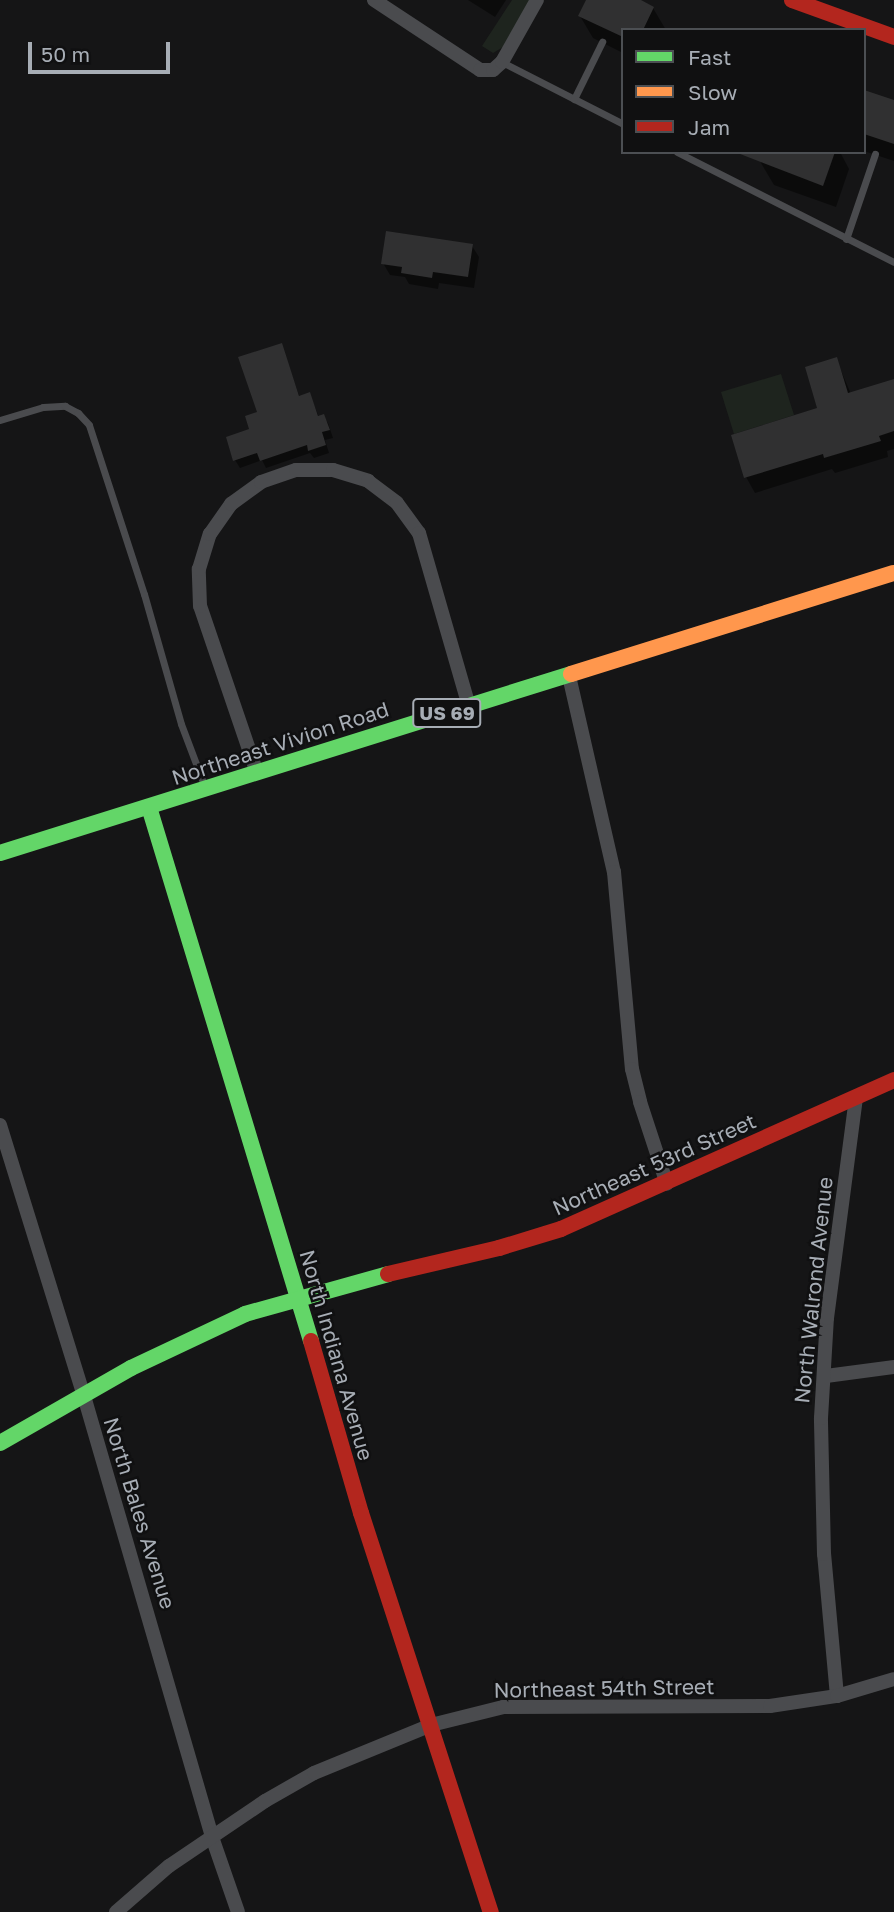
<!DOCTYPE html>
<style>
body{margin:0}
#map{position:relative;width:894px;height:1912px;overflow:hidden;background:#151516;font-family:"Golos Text",sans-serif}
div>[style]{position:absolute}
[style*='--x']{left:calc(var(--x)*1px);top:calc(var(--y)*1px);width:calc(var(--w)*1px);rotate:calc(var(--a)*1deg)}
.green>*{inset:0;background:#1e241e}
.shadow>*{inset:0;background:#0007}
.building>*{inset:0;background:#303031}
.lane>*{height:7px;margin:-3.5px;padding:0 3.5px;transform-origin:3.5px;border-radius:3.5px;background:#4a4b4e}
.street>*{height:14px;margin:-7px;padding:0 7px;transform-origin:7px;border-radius:7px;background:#4a4b4e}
.fast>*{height:16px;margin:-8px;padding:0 8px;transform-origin:8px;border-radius:8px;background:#63d668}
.slow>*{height:16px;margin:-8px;padding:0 8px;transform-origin:8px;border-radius:8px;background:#ff974d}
.jam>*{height:16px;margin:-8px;padding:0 8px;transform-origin:8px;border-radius:8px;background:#b3261e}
span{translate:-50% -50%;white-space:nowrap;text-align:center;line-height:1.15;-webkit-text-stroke:5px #101011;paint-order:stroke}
.shield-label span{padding:2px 5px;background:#101011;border:2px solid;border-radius:5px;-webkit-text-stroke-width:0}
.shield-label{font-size:19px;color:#a7adb5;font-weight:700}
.street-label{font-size:21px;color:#a7adb5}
.legend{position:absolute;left:621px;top:28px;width:245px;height:126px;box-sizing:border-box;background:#101011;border:2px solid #4c4f53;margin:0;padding:9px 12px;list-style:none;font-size:21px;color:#a7adb5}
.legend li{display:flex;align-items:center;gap:14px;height:35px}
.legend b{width:35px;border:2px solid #4c4f53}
.scale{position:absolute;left:28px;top:42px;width:142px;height:32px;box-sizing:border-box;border:4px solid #a7adb5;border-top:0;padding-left:9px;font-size:21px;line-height:24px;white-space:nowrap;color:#a7adb5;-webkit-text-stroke:5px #101011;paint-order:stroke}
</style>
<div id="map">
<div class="green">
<div style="clip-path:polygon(512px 0,530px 0,503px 47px,493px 53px,482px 46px)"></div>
<div style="clip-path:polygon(781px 374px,794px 415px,734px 434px,721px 392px)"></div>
</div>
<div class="shadow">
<div style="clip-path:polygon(468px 0,506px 0,495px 17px)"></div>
<div style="clip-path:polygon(588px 0,637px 0,653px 8px,666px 30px,623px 30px,623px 53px,593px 38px,580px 16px)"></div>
<div style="clip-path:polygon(864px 92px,894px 102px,894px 161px,864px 151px)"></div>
<div style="clip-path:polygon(765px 152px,840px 152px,849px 169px,836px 207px,774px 185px,761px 163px)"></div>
<div style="clip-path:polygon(472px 246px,479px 257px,474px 288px,439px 283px,438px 289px,409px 284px,405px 277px,390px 275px,383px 263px)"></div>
<div style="clip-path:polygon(281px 345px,300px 398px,310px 395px,319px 417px,323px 416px,328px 423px,333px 438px,325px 440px,329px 453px,314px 458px,310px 453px,266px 468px,262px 460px,240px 468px,235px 460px,259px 414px)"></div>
<div style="clip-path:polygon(836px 359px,851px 394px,894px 381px,894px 449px,887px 451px,888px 457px,835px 473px,832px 469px,755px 493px,746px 477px,819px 409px)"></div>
</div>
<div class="building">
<div style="clip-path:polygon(586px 0,641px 0,654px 7px,643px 30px,623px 30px,623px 37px,578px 16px)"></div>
<div style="clip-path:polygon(864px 90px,894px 100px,894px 144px,864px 134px)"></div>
<div style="clip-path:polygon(735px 152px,835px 152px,823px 186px)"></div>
<div style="clip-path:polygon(386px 231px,473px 244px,468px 277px,433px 272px,432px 278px,401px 273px,402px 267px,381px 264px)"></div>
<div style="clip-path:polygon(282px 343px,299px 396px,310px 392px,318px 416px,324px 414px,330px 430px,322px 432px,326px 445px,308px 451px,307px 445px,260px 461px,257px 453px,233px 461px,226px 437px,249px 429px,245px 416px,257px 412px,238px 357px)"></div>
<div style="clip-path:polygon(837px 357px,848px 393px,894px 379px,894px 431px,879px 436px,881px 441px,824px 458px,823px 454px,744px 478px,731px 435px,817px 408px,805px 367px)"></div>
</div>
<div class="lane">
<div style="--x:502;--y:62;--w:136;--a:27.1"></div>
<div style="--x:574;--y:99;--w:64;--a:-63.8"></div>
<div style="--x:677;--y:152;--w:243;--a:26.9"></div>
<div style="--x:846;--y:239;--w:90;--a:-71.2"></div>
<div style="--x:0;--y:420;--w:45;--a:-16.8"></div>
<div style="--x:43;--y:407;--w:22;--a:-3"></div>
<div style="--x:65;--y:406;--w:15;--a:28"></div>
<div style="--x:78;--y:413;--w:16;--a:47"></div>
<div style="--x:89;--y:425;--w:178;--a:72"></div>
<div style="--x:144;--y:594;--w:135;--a:74.1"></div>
<div style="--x:181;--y:724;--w:65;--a:69.3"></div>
</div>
<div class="street">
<div style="--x:374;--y:0;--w:127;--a:33.4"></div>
<div style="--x:480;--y:70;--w:13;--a:0"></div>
<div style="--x:493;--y:70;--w:12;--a:-42"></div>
<div style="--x:502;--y:62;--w:71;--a:-60.6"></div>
<div style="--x:569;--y:676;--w:201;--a:77.1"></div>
<div style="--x:614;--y:872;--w:198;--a:84.8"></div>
<div style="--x:632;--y:1069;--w:34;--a:76"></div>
<div style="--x:640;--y:1102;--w:86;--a:71.8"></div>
<div style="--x:257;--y:773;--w:176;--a:-108.8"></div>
<div style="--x:200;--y:606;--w:37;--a:-92"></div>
<div style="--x:199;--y:569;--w:37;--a:-73"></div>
<div style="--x:210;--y:534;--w:37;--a:-55"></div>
<div style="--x:231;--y:504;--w:37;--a:-36"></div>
<div style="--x:261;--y:482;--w:37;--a:-19"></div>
<div style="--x:296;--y:470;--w:37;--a:0"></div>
<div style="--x:333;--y:470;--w:37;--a:17"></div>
<div style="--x:368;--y:481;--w:36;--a:37"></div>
<div style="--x:397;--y:503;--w:37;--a:54"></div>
<div style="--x:419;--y:533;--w:180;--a:73.9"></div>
<div style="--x:0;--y:1125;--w:284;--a:72.8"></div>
<div style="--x:84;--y:1396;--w:459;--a:73.8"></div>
<div style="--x:212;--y:1837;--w:79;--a:70.9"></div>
<div style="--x:826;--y:1376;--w:69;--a:-7.5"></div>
<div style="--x:837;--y:1696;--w:143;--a:-95.2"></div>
<div style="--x:824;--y:1554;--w:136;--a:-91.3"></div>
<div style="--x:821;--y:1418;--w:100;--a:-86.6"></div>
<div style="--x:827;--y:1318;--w:222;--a:-82.5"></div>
<div style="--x:116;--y:1912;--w:70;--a:-41"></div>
<div style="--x:169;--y:1866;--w:116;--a:-34.1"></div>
<div style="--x:265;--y:1801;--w:56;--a:-29.7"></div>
<div style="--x:314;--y:1773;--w:126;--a:-22.3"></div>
<div style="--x:431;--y:1725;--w:74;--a:-14"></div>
<div style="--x:503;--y:1707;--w:267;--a:-0.2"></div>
<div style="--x:770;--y:1706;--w:68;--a:-8.5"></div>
<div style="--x:837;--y:1696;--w:59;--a:-16.6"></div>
</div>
<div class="fast">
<div style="--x:149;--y:807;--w:558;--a:73.12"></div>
<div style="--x:0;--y:853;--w:598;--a:-17.41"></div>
<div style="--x:0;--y:1443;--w:151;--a:-29.8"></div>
<div style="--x:131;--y:1368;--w:126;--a:-25.3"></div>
<div style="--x:245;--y:1314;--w:148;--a:-15.6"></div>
</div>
<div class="slow">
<div style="--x:571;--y:674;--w:338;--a:-17.4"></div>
</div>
<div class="jam">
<div style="--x:792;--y:0;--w:109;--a:19.9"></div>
<div style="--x:388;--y:1274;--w:114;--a:-13.2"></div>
<div style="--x:499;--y:1248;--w:65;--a:-17"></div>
<div style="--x:561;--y:1229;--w:365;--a:-24.1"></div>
<div style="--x:311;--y:1341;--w:179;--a:73.8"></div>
<div style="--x:361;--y:1513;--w:420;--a:72"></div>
</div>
<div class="shield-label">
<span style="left:447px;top:713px">US 69</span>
</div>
<div class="street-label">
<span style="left:280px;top:743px;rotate:-18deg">Northeast Vivion Road</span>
<span style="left:654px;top:1164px;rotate:-24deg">Northeast 53rd Street</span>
<span style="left:813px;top:1290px;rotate:-84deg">North Walrond Avenue</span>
<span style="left:337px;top:1355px;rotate:74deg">North Indiana Avenue</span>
<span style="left:140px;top:1513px;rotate:73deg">North Bales Avenue</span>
<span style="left:604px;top:1688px;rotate:-1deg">Northeast 54th Street</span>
</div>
<ul class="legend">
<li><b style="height:9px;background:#63d668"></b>Fast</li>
<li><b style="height:9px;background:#ff974d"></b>Slow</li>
<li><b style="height:9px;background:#b3261e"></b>Jam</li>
</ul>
<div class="scale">50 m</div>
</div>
